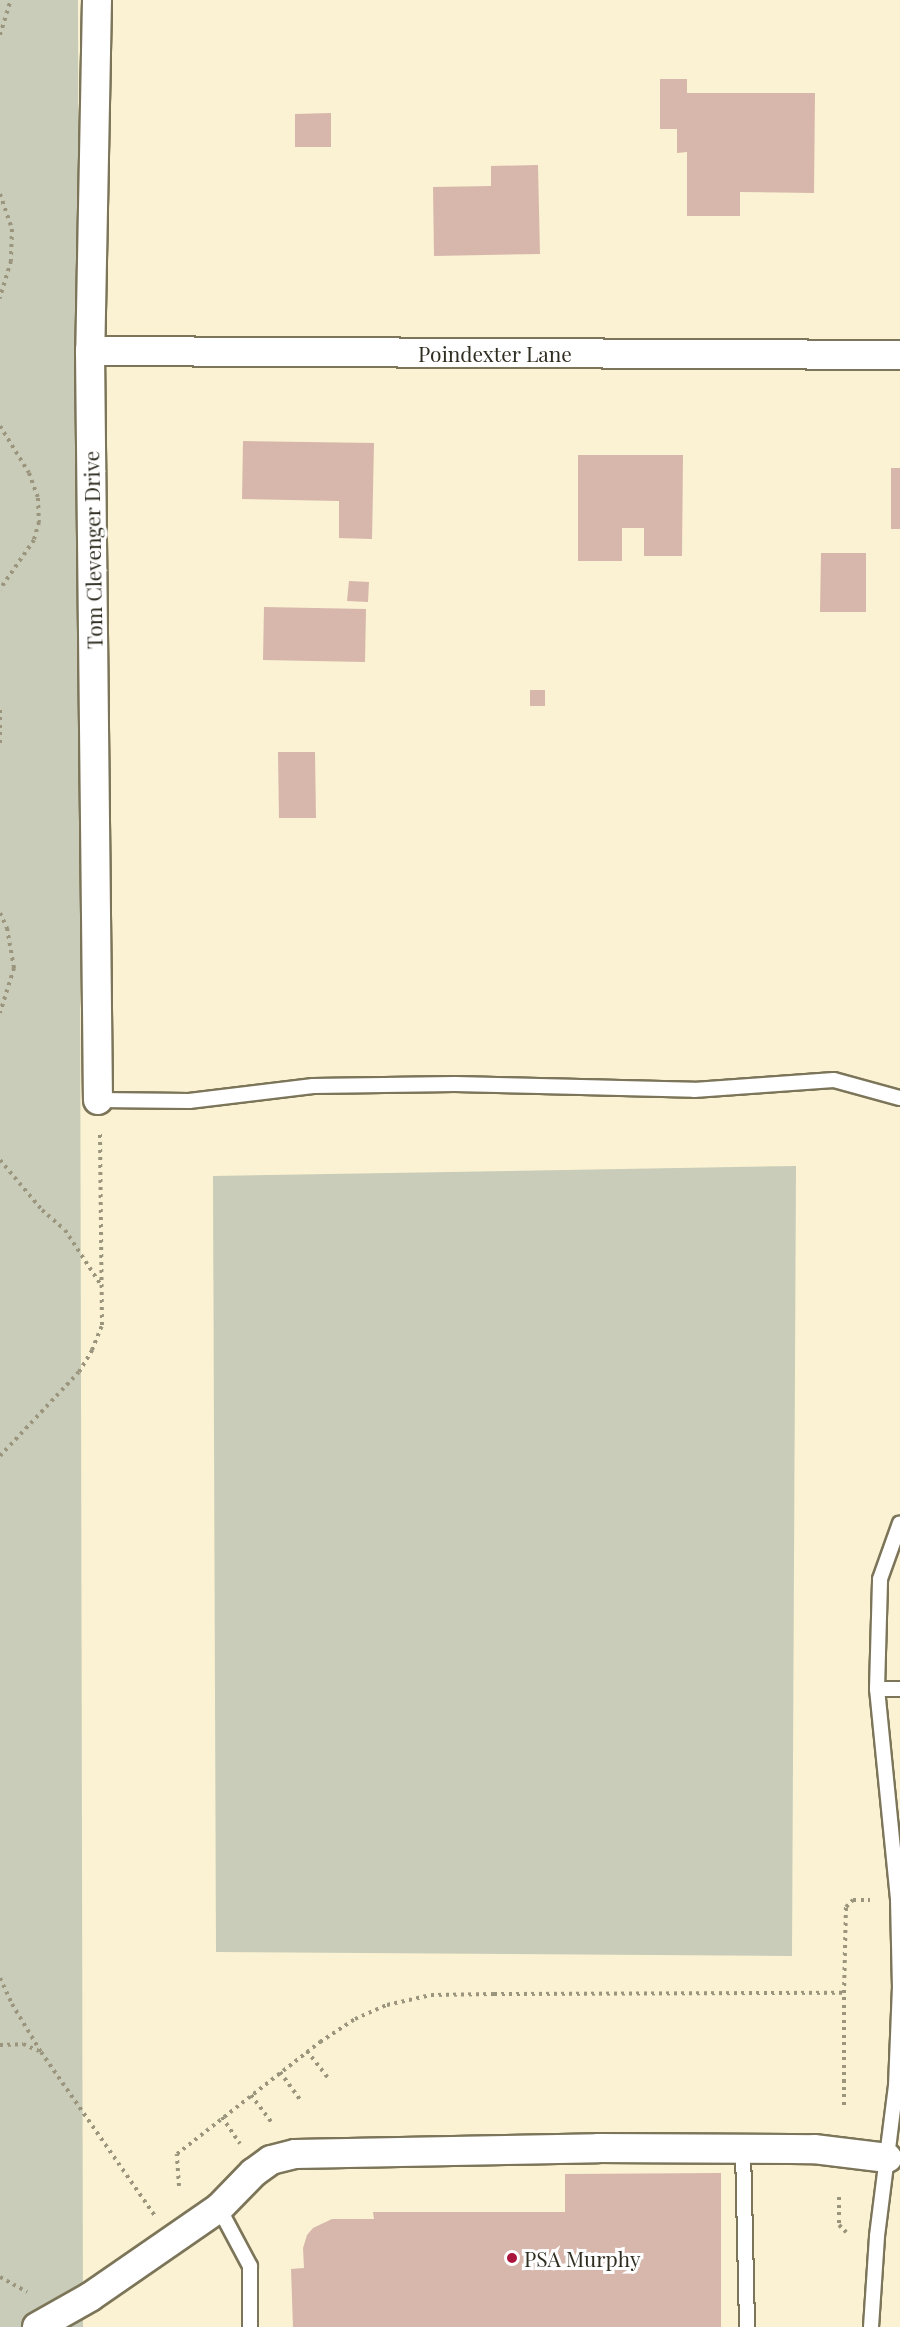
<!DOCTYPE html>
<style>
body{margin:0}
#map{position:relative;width:900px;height:2327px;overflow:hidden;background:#faf2d2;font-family:"Playfair Display",serif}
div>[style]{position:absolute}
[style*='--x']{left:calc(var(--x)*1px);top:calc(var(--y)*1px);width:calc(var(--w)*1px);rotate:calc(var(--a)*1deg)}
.green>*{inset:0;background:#c8ccb8}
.building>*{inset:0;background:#d7b7ab}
.path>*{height:4px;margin-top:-2px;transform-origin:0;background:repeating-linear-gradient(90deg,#9b957e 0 3px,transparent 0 7.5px)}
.roads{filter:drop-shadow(2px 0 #7c7559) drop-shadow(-2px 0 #7c7559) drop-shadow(0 2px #7c7559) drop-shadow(0 -2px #7c7559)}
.lane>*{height:14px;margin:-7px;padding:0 7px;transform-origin:7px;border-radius:7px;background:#fff}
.street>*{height:28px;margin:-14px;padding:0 14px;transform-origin:14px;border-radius:14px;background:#fff}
.dots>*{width:16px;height:16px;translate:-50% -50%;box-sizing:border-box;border:3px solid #fff;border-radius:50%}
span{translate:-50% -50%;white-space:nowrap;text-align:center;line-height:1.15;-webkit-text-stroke:6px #fff;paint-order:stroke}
.street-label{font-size:21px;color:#302d21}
.poi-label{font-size:21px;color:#302d21}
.left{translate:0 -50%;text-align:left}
</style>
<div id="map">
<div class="green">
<div style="clip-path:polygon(0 0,78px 0,83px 2327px,0 2327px)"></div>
<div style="clip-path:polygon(796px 1166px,792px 1956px,216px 1952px,213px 1176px)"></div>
</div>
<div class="building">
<div style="clip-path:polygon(660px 79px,687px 79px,687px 93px,815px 93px,814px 193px,740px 192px,740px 216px,687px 216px,687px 152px,677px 153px,677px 129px,660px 129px)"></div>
<div style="clip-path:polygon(331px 113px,331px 147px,295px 147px,295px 114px)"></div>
<div style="clip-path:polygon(538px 165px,540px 254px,434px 256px,433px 187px,491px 186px,491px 166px)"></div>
<div style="clip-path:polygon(243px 441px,374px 443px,372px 539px,339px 538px,339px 501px,242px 499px)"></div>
<div style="clip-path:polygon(578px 455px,683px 455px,682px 556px,644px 556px,644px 528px,622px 528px,622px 561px,578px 561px)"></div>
<div style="clip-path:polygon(891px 468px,900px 468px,900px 529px,891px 529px)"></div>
<div style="clip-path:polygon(821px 553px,866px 553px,866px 612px,820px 612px)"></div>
<div style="clip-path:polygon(349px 581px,369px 582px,368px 602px,347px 601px)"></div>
<div style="clip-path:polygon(264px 607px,366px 609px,365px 662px,263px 660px)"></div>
<div style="clip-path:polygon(530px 690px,545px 690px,545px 706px,530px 706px)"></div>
<div style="clip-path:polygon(278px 752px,315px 752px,316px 818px,279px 818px)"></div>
<div style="clip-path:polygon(721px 2173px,721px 2327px,293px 2327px,291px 2269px,304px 2268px,303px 2248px,307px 2235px,313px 2228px,332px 2219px,374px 2219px,373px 2212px,565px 2212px,565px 2174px)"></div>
</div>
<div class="path">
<div style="--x:0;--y:35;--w:37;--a:-73"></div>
<div style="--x:0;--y:194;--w:37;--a:71"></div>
<div style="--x:12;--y:229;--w:32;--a:92"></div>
<div style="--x:11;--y:261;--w:39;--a:107"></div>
<div style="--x:0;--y:426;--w:55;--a:58.3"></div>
<div style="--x:29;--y:473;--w:27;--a:70"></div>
<div style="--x:38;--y:498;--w:24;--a:88"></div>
<div style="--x:39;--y:522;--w:19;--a:106"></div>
<div style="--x:34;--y:540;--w:60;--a:124.8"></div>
<div style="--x:0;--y:710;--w:33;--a:90"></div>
<div style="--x:0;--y:913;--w:17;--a:65"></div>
<div style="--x:7;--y:928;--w:41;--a:80.1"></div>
<div style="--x:14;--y:968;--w:47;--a:107.3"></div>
<div style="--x:0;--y:1160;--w:65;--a:50"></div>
<div style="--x:42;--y:1210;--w:30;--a:41"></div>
<div style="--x:65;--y:1230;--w:66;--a:56.8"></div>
<div style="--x:0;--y:1456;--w:115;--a:-46.8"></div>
<div style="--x:79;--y:1372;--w:26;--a:-59"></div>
<div style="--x:92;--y:1350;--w:27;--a:-68"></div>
<div style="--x:102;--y:1325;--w:194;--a:-90.6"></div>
<div style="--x:0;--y:1978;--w:29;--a:65"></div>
<div style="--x:12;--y:2004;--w:56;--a:58.9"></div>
<div style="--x:41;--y:2052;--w:200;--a:55.2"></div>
<div style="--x:0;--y:2045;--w:23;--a:-2"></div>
<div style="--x:23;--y:2044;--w:17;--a:24"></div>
<div style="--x:307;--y:2051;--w:34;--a:52"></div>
<div style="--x:280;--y:2072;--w:34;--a:54"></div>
<div style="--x:251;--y:2095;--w:35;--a:53"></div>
<div style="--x:844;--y:2105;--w:112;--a:-90"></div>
<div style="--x:222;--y:2117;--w:32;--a:56"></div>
<div style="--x:179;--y:2186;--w:32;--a:-94"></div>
<div style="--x:177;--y:2154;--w:182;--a:-38.1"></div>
<div style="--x:320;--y:2042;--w:42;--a:-33.3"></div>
<div style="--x:355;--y:2019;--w:35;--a:-24"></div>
<div style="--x:387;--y:2005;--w:45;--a:-12.8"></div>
<div style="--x:431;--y:1995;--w:63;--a:-0.9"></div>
<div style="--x:494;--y:1994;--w:350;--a:-0.2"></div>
<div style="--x:844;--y:1993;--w:86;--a:-88.7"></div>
<div style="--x:846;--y:1907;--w:10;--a:-45"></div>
<div style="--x:853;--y:1900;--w:17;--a:0"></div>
<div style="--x:839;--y:2197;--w:28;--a:90"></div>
<div style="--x:839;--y:2225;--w:11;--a:45"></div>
<div style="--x:0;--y:2277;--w:31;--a:29"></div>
</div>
<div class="roads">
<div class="lane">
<div style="--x:98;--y:1100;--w:91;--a:0.6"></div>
<div style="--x:189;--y:1101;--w:125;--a:-6.9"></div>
<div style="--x:313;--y:1086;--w:142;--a:-0.8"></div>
<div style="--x:455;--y:1084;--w:239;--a:1.4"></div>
<div style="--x:694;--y:1090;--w:140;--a:-4.1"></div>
<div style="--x:834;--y:1080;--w:68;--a:15.3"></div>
<div style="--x:877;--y:1689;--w:23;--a:0"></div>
<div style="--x:743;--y:2149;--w:178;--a:88.7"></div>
<div style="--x:219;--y:2208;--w:66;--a:61.9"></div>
<div style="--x:250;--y:2266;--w:61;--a:90"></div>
<div style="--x:871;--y:2327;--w:91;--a:-86.2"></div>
<div style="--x:877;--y:2236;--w:151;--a:-82.8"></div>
<div style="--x:896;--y:2086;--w:98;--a:-87.7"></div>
<div style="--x:900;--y:1988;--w:89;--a:-91.3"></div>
<div style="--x:898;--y:1899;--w:211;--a:-95.7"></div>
<div style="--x:877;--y:1689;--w:110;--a:-88.4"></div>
<div style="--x:880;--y:1579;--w:59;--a:-70.3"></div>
</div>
<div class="street">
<div style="--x:97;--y:0;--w:351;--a:91.1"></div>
<div style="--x:90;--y:351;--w:749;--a:89.39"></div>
<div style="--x:90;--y:351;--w:810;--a:0.28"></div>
<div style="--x:37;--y:2327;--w:61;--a:-29.5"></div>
<div style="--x:90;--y:2297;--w:157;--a:-34.6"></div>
<div style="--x:219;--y:2208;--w:49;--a:-45.8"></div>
<div style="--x:253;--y:2173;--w:22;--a:-36"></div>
<div style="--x:271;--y:2160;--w:25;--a:-14"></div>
<div style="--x:295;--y:2154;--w:303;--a:-1.1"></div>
<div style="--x:598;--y:2148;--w:216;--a:0.3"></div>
<div style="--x:814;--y:2149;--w:74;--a:7"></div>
</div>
</div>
<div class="dots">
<div style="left:512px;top:2258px;background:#ab163c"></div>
</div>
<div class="street-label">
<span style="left:495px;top:353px">Poindexter Lane</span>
<span style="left:92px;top:550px;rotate:-91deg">Tom Clevenger Drive</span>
</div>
<div class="poi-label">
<span class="left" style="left:524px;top:2258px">PSA Murphy</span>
</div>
</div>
